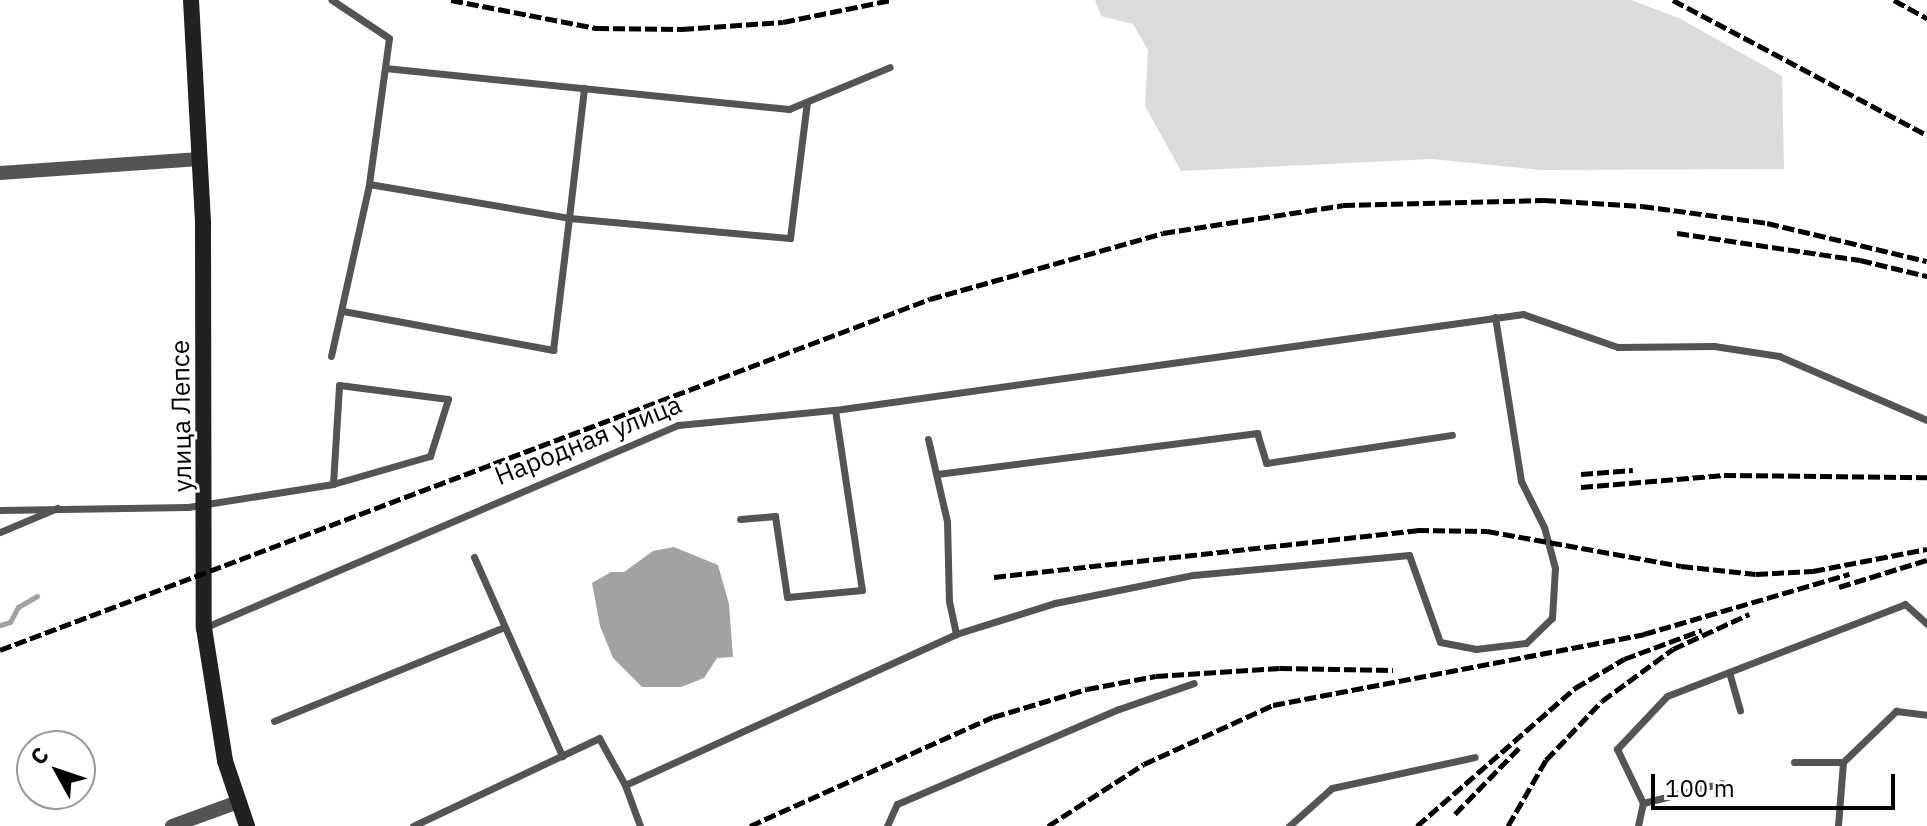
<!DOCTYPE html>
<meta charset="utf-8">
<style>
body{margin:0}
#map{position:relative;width:1927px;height:826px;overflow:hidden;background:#fff;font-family:"IBM Plex Sans",sans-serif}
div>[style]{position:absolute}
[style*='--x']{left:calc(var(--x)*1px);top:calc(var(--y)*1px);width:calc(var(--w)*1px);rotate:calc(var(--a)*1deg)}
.green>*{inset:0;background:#dbdbdb}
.water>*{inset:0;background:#a2a2a2}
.stream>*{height:5px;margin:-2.5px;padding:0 2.5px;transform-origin:2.5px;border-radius:2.5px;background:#a2a2a2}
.lane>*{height:7px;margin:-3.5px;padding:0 3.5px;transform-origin:3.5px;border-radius:3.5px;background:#545454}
.street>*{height:14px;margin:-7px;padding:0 7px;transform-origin:7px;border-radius:7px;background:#545454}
.secondary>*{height:16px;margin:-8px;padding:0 8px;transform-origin:8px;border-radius:8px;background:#212121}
.rail>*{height:5px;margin-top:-2.5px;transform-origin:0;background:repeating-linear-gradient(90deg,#000 0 12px,transparent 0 16px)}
span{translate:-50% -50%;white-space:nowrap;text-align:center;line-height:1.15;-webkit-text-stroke:6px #fff;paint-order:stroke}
.street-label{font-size:26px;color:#000}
.north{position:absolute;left:16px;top:730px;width:80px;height:80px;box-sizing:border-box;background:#fff;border:2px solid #999;border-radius:50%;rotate:310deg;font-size:22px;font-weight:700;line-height:32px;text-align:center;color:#000}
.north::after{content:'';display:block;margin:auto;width:28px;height:36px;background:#000;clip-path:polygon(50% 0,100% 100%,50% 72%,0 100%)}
.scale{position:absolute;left:1651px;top:774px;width:244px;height:36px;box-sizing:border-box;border:4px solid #000;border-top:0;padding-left:10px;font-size:24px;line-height:28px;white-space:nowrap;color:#000;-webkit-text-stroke:6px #fff;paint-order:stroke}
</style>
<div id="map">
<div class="green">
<div style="clip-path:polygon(1095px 0,1631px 0,1679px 18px,1782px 76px,1784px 169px,1540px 170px,1432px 159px,1181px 171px,1145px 106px,1148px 50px,1133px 24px,1101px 16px)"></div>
</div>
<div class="water">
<div style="clip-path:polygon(674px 547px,718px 565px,729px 604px,733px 657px,717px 658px,704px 678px,681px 687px,642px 687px,613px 658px,600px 626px,592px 583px,611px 572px,624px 572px,653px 551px)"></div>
</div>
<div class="stream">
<div style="--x:0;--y:625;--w:10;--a:-17"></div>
<div style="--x:10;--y:622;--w:17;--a:-62"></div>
<div style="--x:18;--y:607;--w:22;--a:-30"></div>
</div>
<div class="lane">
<div style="--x:385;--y:68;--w:406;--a:5.8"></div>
<div style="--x:789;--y:109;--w:109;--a:-22.6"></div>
<div style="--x:369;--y:184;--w:203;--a:9.6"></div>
<div style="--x:569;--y:218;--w:131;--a:-83.4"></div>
<div style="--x:343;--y:311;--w:214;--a:10.5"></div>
<div style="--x:553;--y:350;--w:133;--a:-83.1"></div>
<div style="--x:569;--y:218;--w:222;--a:5.2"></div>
<div style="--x:790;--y:238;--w:137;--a:-82.9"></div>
<div style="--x:331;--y:356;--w:176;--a:-77.5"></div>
<div style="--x:369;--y:184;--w:147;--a:-82.2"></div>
<div style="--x:389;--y:38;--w:69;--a:-146.3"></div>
<div style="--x:835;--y:410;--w:695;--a:-7.94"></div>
<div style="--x:1523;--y:314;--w:101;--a:19.2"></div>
<div style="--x:1618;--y:347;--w:96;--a:-0.6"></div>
<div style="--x:1714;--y:346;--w:66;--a:8.7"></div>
<div style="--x:1779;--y:356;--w:161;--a:23.4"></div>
<div style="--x:928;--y:439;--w:84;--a:77"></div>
<div style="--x:947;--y:521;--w:80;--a:88.6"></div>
<div style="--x:949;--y:601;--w:34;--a:78"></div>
<div style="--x:937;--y:474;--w:323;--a:-7.3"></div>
<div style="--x:1257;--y:433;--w:31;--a:73"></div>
<div style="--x:1266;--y:463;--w:188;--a:-8.6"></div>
<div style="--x:0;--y:510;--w:188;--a:-0.9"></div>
<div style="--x:188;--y:507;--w:147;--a:-9"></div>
<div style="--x:333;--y:484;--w:99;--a:-86.5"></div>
<div style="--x:339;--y:385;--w:110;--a:7.3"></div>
<div style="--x:448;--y:399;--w:60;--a:107.5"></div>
<div style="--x:430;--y:456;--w:101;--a:163.9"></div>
<div style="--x:0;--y:532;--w:62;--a:-22.8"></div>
<div style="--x:474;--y:557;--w:218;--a:66.1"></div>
<div style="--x:206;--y:627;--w:513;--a:-23.17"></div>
<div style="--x:678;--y:425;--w:158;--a:-5.5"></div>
<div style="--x:835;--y:410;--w:182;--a:81.5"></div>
<div style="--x:862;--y:590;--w:75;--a:174.7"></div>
<div style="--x:787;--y:597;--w:82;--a:-98.4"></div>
<div style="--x:775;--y:516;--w:35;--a:175"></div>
<div style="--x:1729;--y:672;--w:40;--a:74"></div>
<div style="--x:274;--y:721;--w:248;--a:-22.2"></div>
<div style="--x:1794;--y:762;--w:49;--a:0"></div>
<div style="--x:1843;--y:762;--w:64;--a:94.5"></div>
<div style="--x:1843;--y:762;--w:74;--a:-43.9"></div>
<div style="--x:1896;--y:711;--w:31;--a:7"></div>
<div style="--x:625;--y:785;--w:44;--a:69.9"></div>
<div style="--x:1643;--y:803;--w:81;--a:-14.2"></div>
<div style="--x:413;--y:826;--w:206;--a:-25.3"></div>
<div style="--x:599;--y:738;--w:54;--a:61"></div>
<div style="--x:625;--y:785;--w:364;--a:-24.5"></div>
<div style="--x:956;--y:634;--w:104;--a:-17.4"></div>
<div style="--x:1055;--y:603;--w:141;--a:-11.5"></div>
<div style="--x:1193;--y:575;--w:217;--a:-5.3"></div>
<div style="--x:1409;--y:555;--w:92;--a:70.4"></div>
<div style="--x:1440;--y:642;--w:37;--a:11"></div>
<div style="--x:1476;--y:649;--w:50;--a:-6.8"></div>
<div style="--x:1526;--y:643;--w:36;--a:-44"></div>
<div style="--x:1552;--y:618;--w:50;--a:-86.6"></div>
<div style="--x:1555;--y:568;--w:42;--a:-105"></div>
<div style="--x:1544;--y:527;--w:51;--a:-116.6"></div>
<div style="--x:1521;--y:481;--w:166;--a:-99"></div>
<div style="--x:887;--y:826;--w:24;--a:-66"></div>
<div style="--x:897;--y:804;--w:241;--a:-23.2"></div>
<div style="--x:1119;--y:709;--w:79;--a:-19.1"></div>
<div style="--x:1289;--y:826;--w:57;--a:-41.5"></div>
<div style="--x:1332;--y:788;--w:146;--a:-12.2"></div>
<div style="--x:1638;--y:826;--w:24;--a:-78"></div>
<div style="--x:1643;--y:803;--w:60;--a:-115.7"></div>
<div style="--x:1617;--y:749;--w:73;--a:-46.7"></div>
<div style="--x:1667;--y:696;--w:255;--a:-21.1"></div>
<div style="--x:1905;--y:604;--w:30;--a:42"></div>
</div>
<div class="street">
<div style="--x:0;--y:173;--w:200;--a:-4"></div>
<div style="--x:172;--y:826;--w:70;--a:-20"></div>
</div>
<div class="secondary">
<div style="--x:191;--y:0;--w:225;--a:86.9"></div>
<div style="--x:203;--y:225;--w:403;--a:89.9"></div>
<div style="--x:204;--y:628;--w:135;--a:81"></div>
<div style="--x:225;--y:761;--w:69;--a:71.3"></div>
</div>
<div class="rail">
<div style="--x:451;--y:0;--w:149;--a:10.9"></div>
<div style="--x:597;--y:28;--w:85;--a:0.7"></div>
<div style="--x:682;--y:29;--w:101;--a:-4"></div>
<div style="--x:783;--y:22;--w:110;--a:-11.5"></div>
<div style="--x:1673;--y:0;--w:288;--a:28"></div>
<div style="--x:1894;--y:0;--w:38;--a:29"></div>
<div style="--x:1677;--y:233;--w:185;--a:8.4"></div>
<div style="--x:1860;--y:260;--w:69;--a:13.4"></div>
<div style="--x:1581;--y:474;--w:52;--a:-4.4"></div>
<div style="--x:1581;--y:487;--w:144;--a:-4.8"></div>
<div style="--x:1724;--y:475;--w:203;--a:0.6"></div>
<div style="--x:994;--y:577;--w:426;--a:-6.3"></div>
<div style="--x:1417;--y:530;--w:70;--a:0.8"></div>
<div style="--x:1487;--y:531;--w:197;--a:10.2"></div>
<div style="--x:1681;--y:566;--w:75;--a:6.1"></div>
<div style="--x:1756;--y:574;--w:57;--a:-3"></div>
<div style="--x:1813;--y:571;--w:116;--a:-10.9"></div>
<div style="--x:1839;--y:587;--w:92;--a:-17.1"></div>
<div style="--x:0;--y:650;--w:994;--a:-20.68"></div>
<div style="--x:930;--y:299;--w:242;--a:-15.8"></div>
<div style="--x:1163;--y:233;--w:182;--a:-8.8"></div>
<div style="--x:1343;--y:205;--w:201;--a:-1.4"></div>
<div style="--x:1544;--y:200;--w:98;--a:3.5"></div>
<div style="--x:1642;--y:206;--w:126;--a:7.7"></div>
<div style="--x:1767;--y:223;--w:164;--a:13.4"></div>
<div style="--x:1455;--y:814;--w:92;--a:-45.9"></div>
<div style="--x:750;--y:826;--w:266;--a:-24.2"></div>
<div style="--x:993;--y:717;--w:98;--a:-16.6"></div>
<div style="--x:1087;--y:689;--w:70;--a:-10.7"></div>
<div style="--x:1156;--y:676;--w:124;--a:-3.7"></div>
<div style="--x:1280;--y:668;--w:113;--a:1"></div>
<div style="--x:1048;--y:826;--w:114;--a:-32.9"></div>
<div style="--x:1144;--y:764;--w:142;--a:-24.6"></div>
<div style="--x:1273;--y:705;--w:378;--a:-10.8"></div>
<div style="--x:1644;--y:634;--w:214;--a:-16.3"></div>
<div style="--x:1417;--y:826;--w:210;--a:-41.1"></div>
<div style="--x:1575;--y:688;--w:57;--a:-30.6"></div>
<div style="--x:1624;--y:659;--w:83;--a:-20.4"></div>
<div style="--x:1508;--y:826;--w:76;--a:-60.1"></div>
<div style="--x:1546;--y:760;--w:81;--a:-46.5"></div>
<div style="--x:1602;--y:701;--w:88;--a:-36.2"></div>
<div style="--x:1673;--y:649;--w:84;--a:-24.7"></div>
</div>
<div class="street-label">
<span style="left:181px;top:416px;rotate:-91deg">улица Лепсе</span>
<span style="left:588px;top:440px;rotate:-22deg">Народная улица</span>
</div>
<div class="north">С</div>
<div class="scale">100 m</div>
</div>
